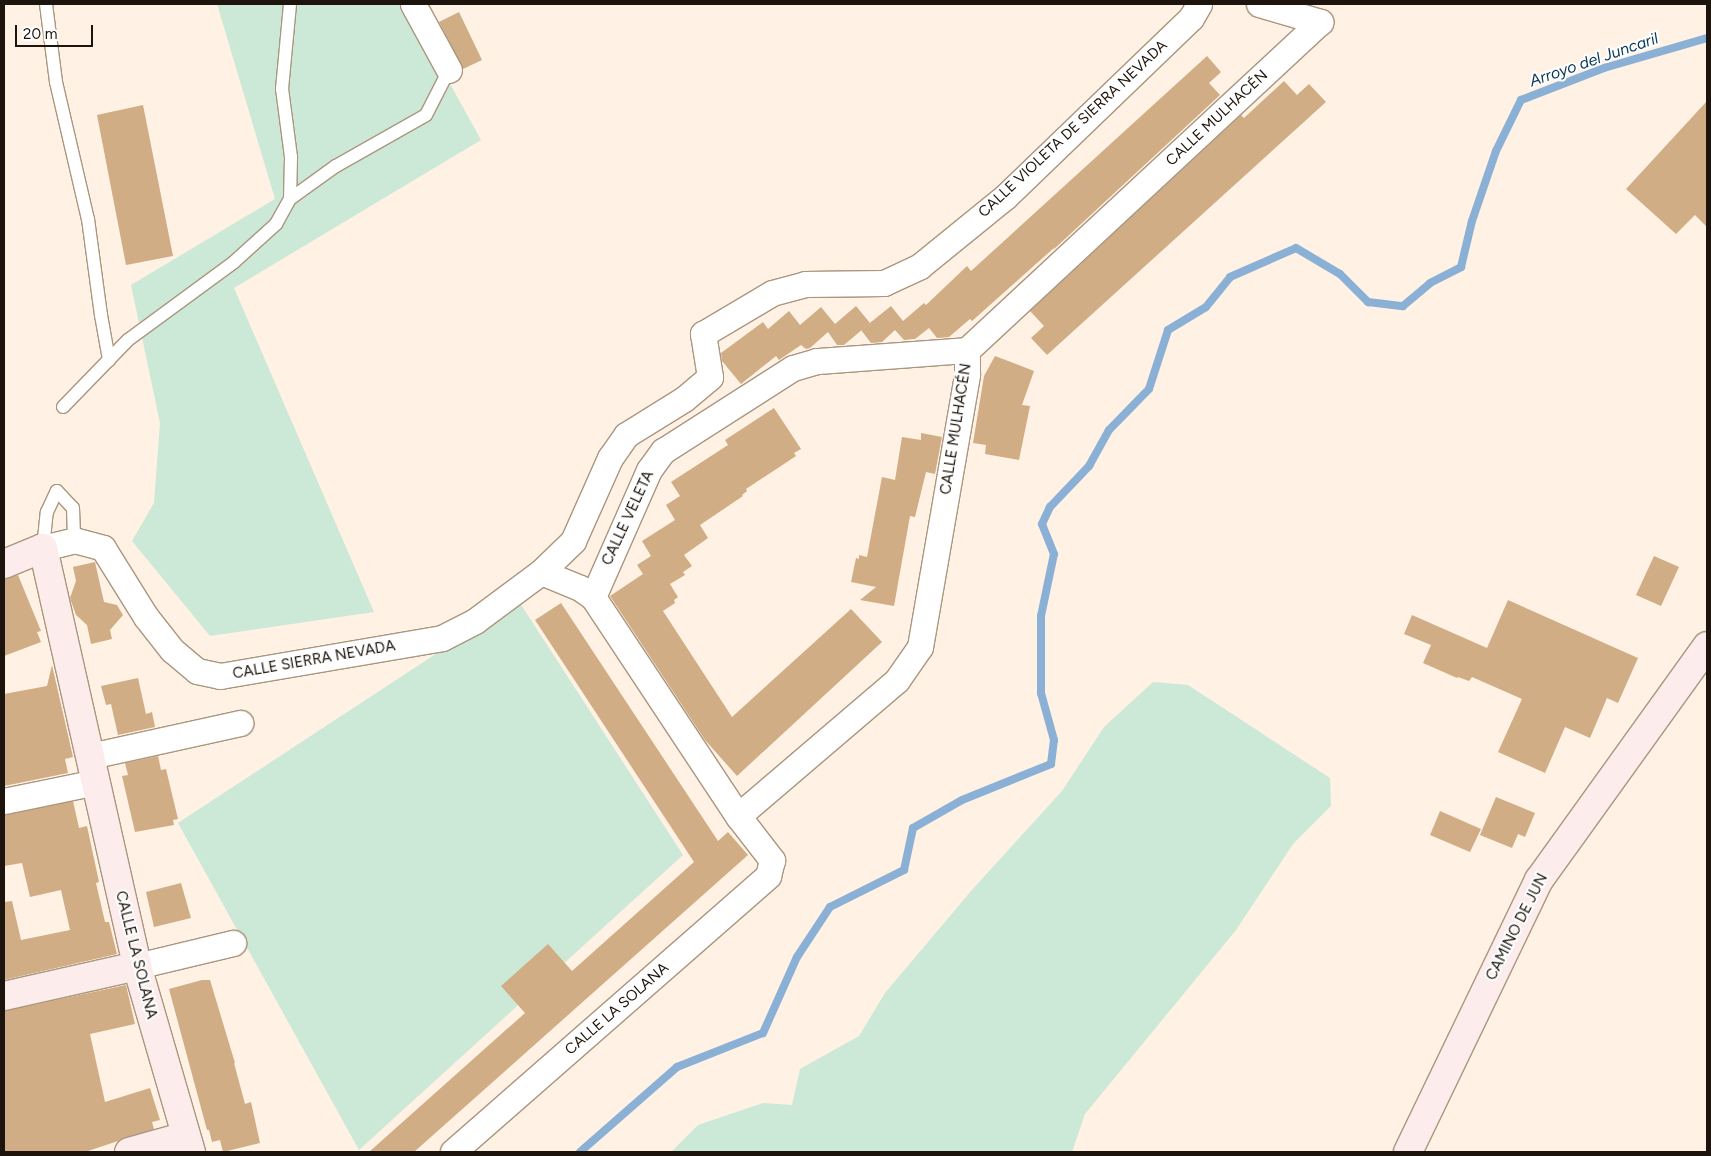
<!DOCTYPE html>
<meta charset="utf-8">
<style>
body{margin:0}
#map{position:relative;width:1711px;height:1156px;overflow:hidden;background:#fff1e3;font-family:Figtree,sans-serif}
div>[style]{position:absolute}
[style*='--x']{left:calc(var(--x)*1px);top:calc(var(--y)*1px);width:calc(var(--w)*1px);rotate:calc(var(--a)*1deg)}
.green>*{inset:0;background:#cbe9d6}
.stream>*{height:8px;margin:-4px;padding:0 4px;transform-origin:4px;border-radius:4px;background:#8ab0d5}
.building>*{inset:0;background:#d1ad85}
.roads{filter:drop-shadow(1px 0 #aa967f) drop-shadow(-1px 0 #aa967f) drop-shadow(0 1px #aa967f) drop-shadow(0 -1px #aa967f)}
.lane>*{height:12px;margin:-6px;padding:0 6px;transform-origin:6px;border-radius:6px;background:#fff}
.street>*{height:25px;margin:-12.5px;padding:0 12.5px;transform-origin:12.5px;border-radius:12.5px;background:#fff}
.secondary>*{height:28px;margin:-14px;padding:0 14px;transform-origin:14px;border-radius:14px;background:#fcecec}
span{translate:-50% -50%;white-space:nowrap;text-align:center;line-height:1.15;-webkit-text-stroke:4px #fff;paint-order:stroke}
.street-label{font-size:15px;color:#1d150d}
.water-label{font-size:16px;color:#083659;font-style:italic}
.frame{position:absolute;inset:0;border:5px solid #1d150d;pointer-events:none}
.scale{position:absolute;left:15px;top:25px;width:78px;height:22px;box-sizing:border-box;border:2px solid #1d150d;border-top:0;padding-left:6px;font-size:15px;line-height:18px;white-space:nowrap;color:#1d150d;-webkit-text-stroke:4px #fff;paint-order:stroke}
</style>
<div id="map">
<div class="green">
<div style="clip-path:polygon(217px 4px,406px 4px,481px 140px,234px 288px,374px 612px,210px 636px,132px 541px,154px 503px,160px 423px,131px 285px,275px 199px)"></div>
<div style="clip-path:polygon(518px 600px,683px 855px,359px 1150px,178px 823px)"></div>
<div style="clip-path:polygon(1153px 682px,1188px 685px,1330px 778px,1331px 806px,1293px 844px,1236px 930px,1085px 1114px,1072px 1152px,671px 1152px,698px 1125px,763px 1103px,792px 1105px,800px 1069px,859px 1036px,885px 993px,971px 891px,1062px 791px,1104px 727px)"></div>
</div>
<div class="stream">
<div style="--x:580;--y:1152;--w:129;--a:-41.2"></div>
<div style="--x:677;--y:1067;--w:92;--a:-21.6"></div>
<div style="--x:763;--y:1033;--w:83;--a:-65.9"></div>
<div style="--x:797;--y:957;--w:60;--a:-56.6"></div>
<div style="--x:830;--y:907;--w:83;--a:-26.6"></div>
<div style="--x:904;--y:870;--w:43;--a:-77.9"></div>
<div style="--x:913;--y:828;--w:56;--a:-29.7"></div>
<div style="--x:962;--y:800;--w:96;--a:-22"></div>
<div style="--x:1051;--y:764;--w:24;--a:-83"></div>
<div style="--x:1054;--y:740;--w:49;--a:-105.5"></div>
<div style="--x:1041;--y:693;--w:77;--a:-90"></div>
<div style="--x:1041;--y:616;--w:63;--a:-78.2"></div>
<div style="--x:1054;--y:554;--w:32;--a:-112"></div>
<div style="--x:1042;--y:524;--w:19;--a:-65"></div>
<div style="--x:1050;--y:507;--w:57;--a:-46.4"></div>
<div style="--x:1089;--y:466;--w:41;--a:-60.9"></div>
<div style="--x:1109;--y:430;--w:57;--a:-45.7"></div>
<div style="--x:1149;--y:389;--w:62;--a:-72.1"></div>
<div style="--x:1168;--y:330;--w:44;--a:-31.2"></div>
<div style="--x:1206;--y:307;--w:38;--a:-51"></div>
<div style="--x:1230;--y:277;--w:72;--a:-23.7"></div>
<div style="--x:1296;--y:248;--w:51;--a:30.6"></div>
<div style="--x:1340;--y:274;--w:40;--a:45"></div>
<div style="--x:1368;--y:302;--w:35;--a:7"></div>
<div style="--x:1403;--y:306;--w:35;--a:-40"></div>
<div style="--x:1430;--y:283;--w:35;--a:-27"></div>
<div style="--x:1461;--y:267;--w:47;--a:-76.6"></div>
<div style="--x:1472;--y:221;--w:74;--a:-71.1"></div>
<div style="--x:1496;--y:151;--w:57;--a:-63.9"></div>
<div style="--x:1521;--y:100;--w:89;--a:-21.1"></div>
<div style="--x:1604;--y:68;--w:107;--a:-16.2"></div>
</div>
<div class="building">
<div style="clip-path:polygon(459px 12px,482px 60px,463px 69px,439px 22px)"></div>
<div style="clip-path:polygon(1207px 56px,1221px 72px,1209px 83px,1220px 95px,1053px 250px,1055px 247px,972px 321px,970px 319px,949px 337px,937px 338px,929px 328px,915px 339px,904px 340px,895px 330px,882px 342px,871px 343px,861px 330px,891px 306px,903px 321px,924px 303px,926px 305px,967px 266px,971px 271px)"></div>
<div style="clip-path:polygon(1284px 81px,1297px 95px,1309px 84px,1326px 102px,1047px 355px,1031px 338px,1044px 326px,1030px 311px,1241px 115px,1244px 118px)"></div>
<div style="clip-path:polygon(1707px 101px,1707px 227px,1695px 215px,1676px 234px,1626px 189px)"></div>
<div style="clip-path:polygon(143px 105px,173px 256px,126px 265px,97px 115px)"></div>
<div style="clip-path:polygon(856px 306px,870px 323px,844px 345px,837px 345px,828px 332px,810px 348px,806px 349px,801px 345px,779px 360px,776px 356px,741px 384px,722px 361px,721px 353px,763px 322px,768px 329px,789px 311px,800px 325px,821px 307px,835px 324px)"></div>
<div style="clip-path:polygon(995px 356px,1034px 371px,1022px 405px,1030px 406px,1019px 460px,985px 454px,986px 445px,973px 443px,984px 376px)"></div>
<div style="clip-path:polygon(774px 408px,801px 449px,794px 453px,796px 456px,746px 489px,747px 491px,742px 495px,743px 496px,700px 525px,708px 538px,684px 555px,692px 566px,683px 572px,685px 575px,670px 584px,678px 597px,674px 600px,675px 603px,663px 611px,732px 717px,851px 609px,882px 642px,737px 776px,705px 740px,610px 596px,643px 574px,637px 565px,651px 556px,642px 541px,675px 520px,666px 505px,680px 496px,671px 482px,728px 445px,725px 440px)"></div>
<div style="clip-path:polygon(921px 433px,942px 437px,935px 474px,926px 472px,915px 517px,910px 516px,894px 606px,860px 600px,876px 587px,851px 582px,856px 558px,859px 559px,859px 555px,867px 557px,882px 477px,895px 480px,902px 437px,921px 440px)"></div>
<div style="clip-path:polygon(1654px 556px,1679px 567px,1661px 606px,1636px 595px)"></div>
<div style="clip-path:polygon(95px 562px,104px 602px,117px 605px,123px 615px,110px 630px,112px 639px,91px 644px,87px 625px,76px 615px,70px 598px,76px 581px,73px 567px)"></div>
<div style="clip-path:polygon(18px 575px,41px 631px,37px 632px,41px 642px,4px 656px,4px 579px)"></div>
<div style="clip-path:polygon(1508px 600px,1638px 658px,1618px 703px,1607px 698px,1590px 738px,1565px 727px,1545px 773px,1498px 752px,1522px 699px,1472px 677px,1469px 681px,1458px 677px,1457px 678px,1423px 663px,1431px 645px,1404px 634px,1412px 615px,1487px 648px)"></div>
<div style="clip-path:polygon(561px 603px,718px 841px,728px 832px,748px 855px,414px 1152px,369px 1152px,525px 1013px,501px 986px,548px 944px,572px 971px,694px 862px,535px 620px)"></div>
<div style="clip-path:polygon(52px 665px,73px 757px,65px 759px,68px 773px,4px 786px,4px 694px,47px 686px)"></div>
<div style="clip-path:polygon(138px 678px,146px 714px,152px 712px,155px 727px,118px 735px,111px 704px,106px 705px,101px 686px)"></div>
<div style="clip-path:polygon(158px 756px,161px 770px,166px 769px,178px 819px,173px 820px,174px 825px,135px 832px,122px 776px,128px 775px,125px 763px)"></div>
<div style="clip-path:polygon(1496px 797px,1535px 813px,1525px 837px,1518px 834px,1512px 848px,1480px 835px)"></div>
<div style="clip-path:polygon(73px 801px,79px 828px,87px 826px,99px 882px,96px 883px,105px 922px,109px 922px,117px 954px,4px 980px,4px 902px,12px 901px,21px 940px,70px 930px,61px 890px,30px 897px,22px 863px,4px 866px,4px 815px)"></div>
<div style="clip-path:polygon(1440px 811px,1481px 829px,1470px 852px,1430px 835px)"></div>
<div style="clip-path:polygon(181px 883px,191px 918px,154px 927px,146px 892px)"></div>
<div style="clip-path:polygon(202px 980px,210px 980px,235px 1063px,234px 1063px,245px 1104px,251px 1102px,260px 1143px,223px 1152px,220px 1140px,212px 1142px,209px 1130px,207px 1130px,169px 989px)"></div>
<div style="clip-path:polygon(126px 985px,135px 1024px,90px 1034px,105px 1102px,150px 1088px,160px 1120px,152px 1122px,154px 1129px,85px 1152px,4px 1152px,4px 1011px)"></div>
</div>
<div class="roads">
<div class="lane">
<div style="--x:46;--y:4;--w:79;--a:82.7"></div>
<div style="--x:56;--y:82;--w:141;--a:76.9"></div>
<div style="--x:88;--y:219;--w:97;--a:82.3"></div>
<div style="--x:101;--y:315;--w:46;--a:79.9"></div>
<div style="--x:290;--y:199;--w:57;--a:-35.7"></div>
<div style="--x:336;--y:166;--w:103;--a:-29.5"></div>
<div style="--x:426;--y:115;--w:51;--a:-62.9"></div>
<div style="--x:63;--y:407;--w:93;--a:-45.9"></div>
<div style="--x:128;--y:340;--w:132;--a:-36.3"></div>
<div style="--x:234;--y:262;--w:57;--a:-42.1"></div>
<div style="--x:276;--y:224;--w:29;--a:-61"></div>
<div style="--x:290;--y:199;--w:42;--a:-88.6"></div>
<div style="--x:291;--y:157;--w:69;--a:-97.5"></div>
<div style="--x:282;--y:89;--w:85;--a:-84.6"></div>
<div style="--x:43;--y:548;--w:36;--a:-84"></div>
<div style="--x:47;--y:512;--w:23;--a:-65"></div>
<div style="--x:57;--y:491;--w:23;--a:47"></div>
<div style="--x:73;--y:508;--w:32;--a:88"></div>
</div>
<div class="street">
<div style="--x:413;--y:4;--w:75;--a:61.4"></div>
<div style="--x:1259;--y:4;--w:64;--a:16.4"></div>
<div style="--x:43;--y:548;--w:32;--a:-14"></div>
<div style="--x:74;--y:540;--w:30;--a:15"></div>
<div style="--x:103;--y:548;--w:81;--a:58.1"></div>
<div style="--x:146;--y:617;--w:42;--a:51.8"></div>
<div style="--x:172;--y:650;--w:33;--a:40"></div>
<div style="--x:197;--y:671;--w:24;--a:12"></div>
<div style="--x:220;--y:676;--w:225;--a:-9.7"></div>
<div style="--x:442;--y:638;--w:37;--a:-27"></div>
<div style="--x:475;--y:621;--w:82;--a:-36.6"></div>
<div style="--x:541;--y:572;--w:42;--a:22.3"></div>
<div style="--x:580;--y:588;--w:16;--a:35"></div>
<div style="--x:593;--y:597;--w:263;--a:56.5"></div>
<div style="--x:738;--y:816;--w:56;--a:52.3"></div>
<div style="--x:772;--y:860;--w:16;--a:104"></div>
<div style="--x:768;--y:876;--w:419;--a:138.8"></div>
<div style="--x:541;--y:572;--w:45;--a:-44.1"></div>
<div style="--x:573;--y:541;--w:91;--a:-66"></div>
<div style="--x:610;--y:458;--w:28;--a:-55"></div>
<div style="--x:626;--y:435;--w:68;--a:-31.8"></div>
<div style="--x:684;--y:399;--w:34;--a:-40"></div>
<div style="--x:710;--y:377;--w:44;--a:-99.2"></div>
<div style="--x:703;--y:334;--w:80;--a:-30.7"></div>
<div style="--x:772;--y:293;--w:34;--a:-15"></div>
<div style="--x:805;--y:284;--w:79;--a:-0.7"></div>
<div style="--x:884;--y:283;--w:40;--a:-25"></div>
<div style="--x:920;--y:266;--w:109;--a:-39.1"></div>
<div style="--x:1005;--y:197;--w:258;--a:-43.9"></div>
<div style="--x:1191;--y:18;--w:16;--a:-60"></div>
<div style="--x:593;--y:597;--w:139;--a:-66.2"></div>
<div style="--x:649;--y:470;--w:24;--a:-54"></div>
<div style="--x:663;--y:451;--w:154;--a:-32.6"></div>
<div style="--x:793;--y:368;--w:25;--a:-16"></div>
<div style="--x:817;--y:361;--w:150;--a:-4.2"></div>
<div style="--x:90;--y:756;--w:154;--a:-12.4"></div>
<div style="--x:4;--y:801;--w:94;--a:-11.7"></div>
<div style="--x:738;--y:816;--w:209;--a:-40.5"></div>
<div style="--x:897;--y:680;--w:40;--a:-55.1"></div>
<div style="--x:920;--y:647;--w:277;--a:-80.2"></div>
<div style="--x:967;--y:374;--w:24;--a:-90"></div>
<div style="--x:967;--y:350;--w:482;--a:-42.9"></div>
<div style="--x:137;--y:966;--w:99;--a:-13.5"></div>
</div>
<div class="secondary">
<div style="--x:4;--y:564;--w:42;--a:-22.3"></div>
<div style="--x:43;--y:548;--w:428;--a:77.3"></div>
<div style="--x:137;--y:966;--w:194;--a:73.8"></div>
<div style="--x:4;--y:996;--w:136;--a:-12.7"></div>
<div style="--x:129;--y:1152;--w:59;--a:-15.7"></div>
<div style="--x:1408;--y:1152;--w:302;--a:-64.3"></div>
<div style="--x:1539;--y:880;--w:288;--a:-54.3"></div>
</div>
</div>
<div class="street-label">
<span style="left:1217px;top:118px;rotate:-43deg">CALLE MULHACÉN</span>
<span style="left:1073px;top:129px;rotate:-43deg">CALLE VIOLETA DE SIERRA NEVADA</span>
<span style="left:956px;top:429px;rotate:-81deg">CALLE MULHACÉN</span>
<span style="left:628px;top:518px;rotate:-65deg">CALLE VELETA</span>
<span style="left:314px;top:660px;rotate:-10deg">CALLE SIERRA NEVADA</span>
<span style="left:1517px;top:927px;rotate:-63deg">CAMINO DE JUN</span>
<span style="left:136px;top:955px;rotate:76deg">CALLE LA SOLANA</span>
<span style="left:617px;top:1009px;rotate:-41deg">CALLE LA SOLANA</span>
</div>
<div class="water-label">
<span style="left:1594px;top:60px;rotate:-19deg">Arroyo del Juncaril</span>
</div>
<div class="frame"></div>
<div class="scale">20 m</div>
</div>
